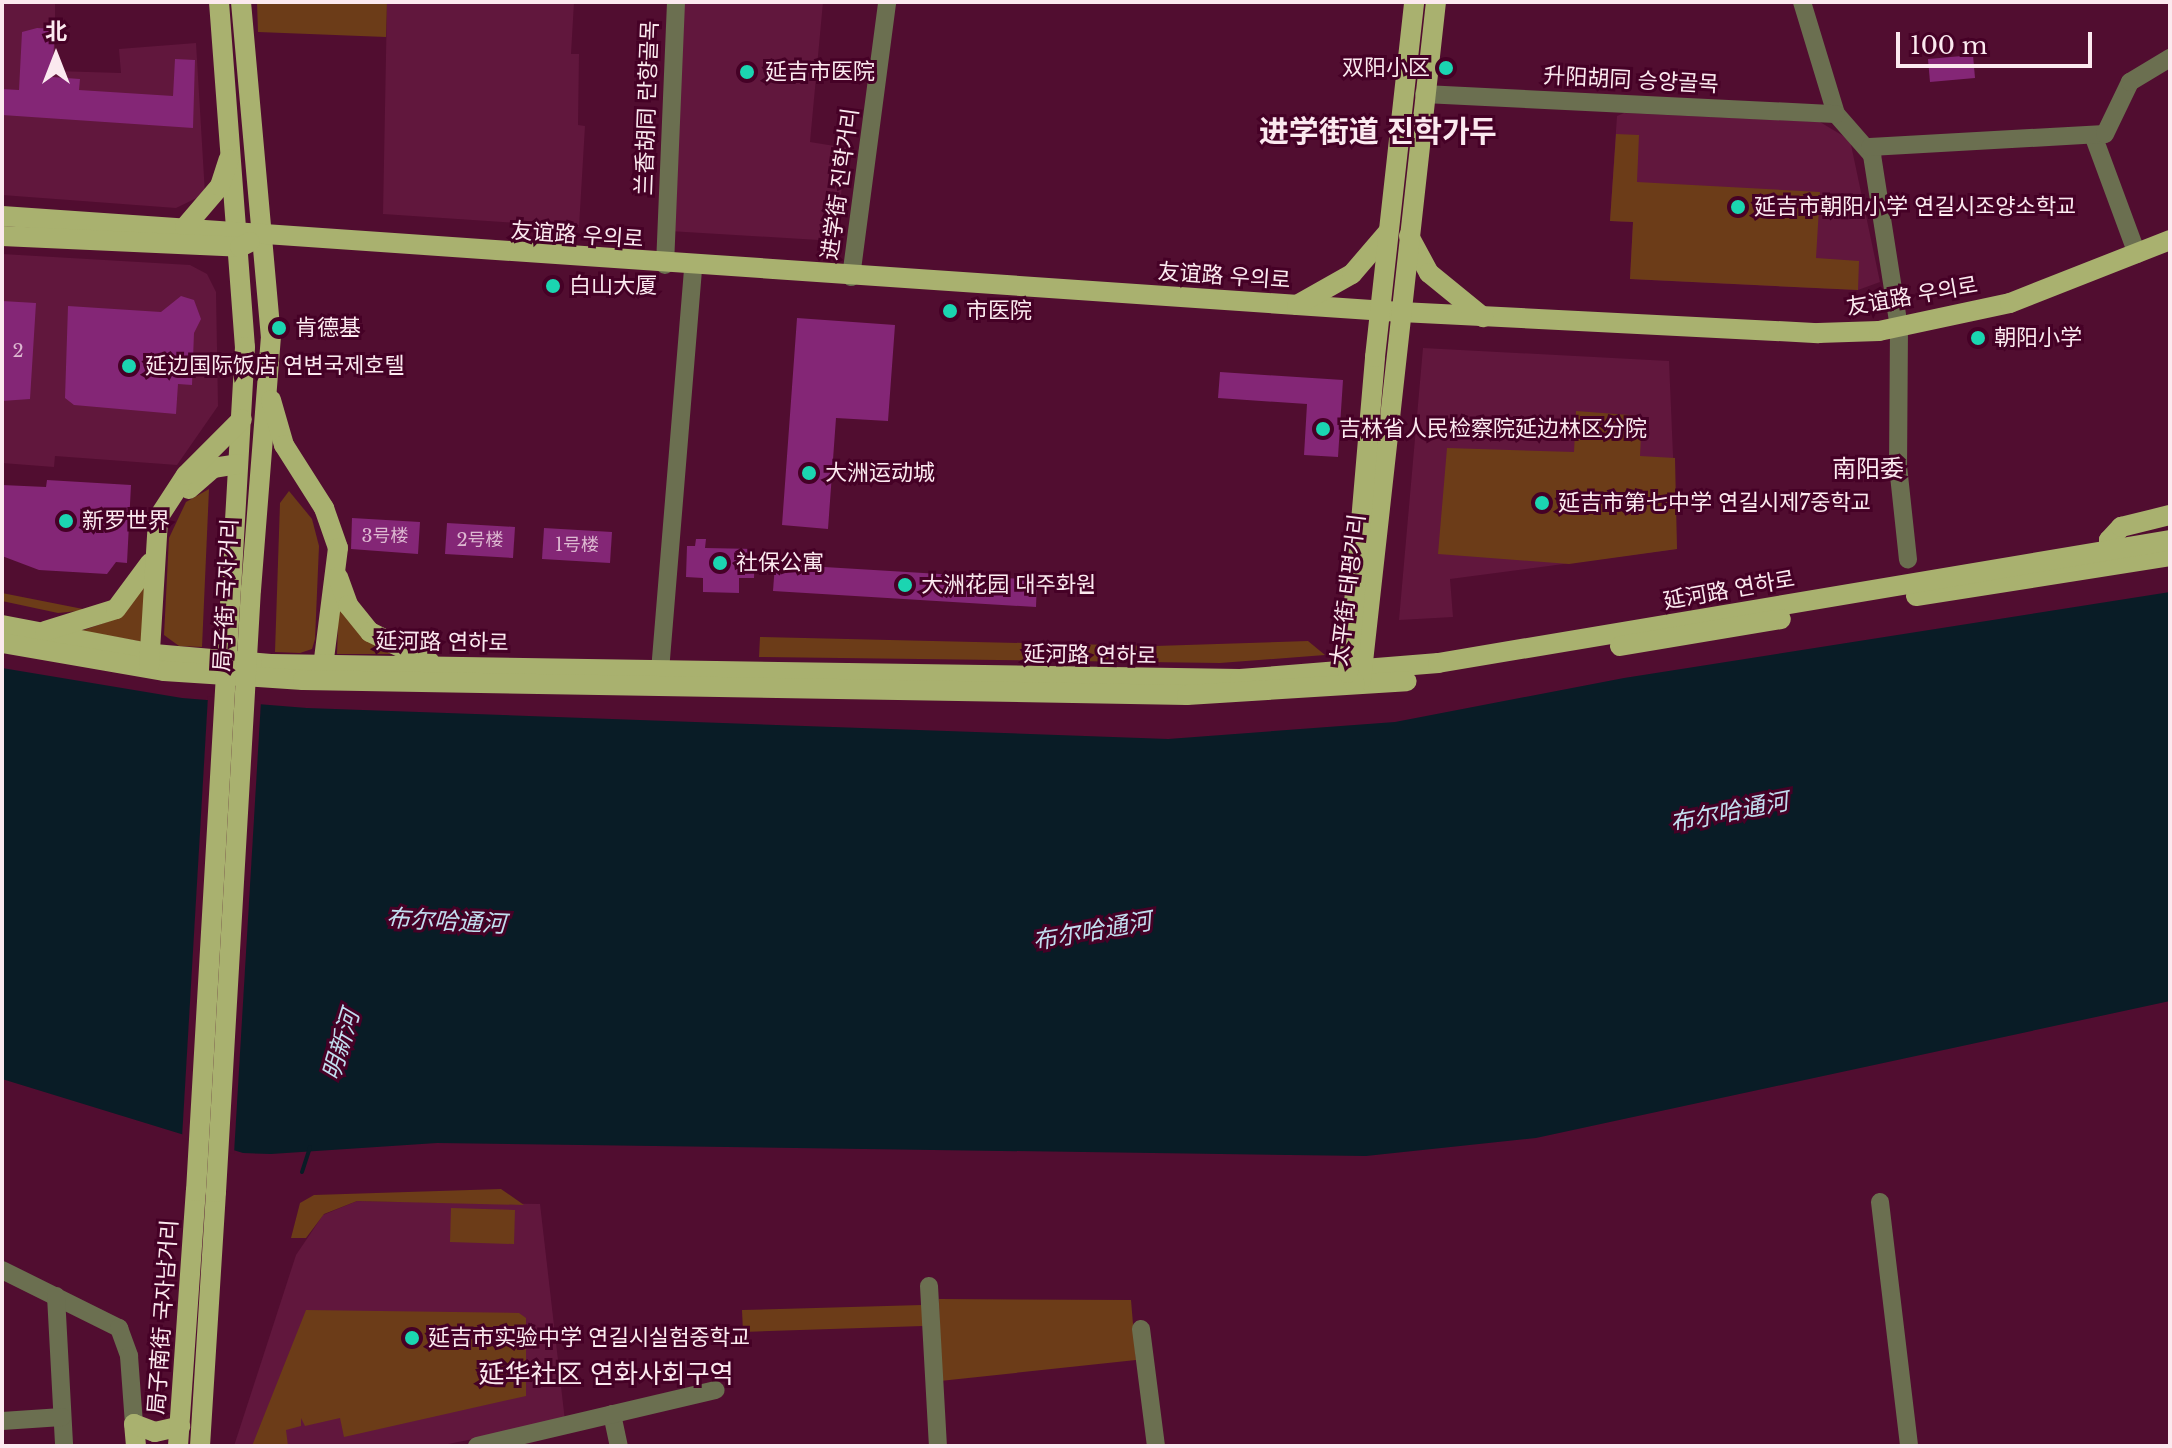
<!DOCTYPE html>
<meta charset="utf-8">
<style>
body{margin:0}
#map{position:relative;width:2172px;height:1448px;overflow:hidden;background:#510d30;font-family:"Libre Baskerville","Noto Sans SC","Noto Sans KR",serif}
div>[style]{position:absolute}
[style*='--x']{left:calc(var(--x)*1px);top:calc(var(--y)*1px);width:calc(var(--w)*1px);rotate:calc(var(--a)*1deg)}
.built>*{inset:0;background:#61173d}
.green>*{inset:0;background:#6c3c18}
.water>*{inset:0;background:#091c26}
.pier>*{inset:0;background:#510d30}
.stream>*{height:4px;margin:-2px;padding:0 2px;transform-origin:2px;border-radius:2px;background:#091c26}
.building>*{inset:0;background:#842676}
.minor>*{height:18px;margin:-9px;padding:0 9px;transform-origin:9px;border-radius:9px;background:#6b6f50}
.major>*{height:20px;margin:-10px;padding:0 10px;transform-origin:10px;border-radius:10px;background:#a9b16f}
.major-bridge>*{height:20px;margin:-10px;padding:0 10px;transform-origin:10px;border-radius:10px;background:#a9b16f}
.dots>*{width:22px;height:22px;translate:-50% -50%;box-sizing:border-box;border:4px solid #450126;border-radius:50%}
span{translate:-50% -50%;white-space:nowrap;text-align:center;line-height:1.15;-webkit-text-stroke:6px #450126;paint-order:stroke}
.number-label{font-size:18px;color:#ddb8d1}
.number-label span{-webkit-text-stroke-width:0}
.poi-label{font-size:22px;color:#fbe9ef}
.right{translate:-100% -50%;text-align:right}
.left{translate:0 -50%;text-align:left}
.street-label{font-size:22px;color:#fbe9ef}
.neighbourhood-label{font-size:24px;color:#fbe9ef}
.water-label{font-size:24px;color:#c2deef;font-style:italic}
.quarter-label{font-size:26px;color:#fbe9ef}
.district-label{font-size:30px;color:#fbe9ef;font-weight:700}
.frame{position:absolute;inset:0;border:4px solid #fbe9ef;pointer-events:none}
.north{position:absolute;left:16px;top:16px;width:80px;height:80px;-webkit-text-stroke:6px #450126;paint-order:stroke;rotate:0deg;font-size:22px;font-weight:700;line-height:32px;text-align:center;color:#fbe9ef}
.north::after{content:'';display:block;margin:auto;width:28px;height:36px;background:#fbe9ef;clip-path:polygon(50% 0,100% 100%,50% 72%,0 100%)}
.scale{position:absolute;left:1896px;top:32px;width:196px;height:36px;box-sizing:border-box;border:4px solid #fbe9ef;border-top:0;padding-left:10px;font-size:24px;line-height:28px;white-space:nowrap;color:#fbe9ef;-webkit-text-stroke:6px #450126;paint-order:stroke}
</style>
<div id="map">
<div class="built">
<div style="clip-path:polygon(2px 2px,55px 2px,55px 71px,121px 73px,119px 49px,196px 43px,205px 194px,176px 208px,2px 195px)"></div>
<div style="clip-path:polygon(387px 2px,574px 2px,571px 54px,579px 54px,578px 125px,585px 126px,579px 227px,383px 214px)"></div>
<div style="clip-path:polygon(681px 2px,823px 2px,810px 142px,847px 148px,835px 241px,669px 231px)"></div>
<div style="clip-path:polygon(1624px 113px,1820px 122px,1850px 140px,1880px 282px,1858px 290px,1630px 279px,1633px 222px,1610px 221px,1617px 116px)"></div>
<div style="clip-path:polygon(2px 254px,190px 265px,207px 274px,216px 292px,218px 406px,177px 465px,55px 456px,54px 467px,2px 463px)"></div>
<div style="clip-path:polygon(1423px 348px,1669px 361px,1677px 549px,1450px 579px,1453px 617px,1399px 620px)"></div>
<div style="clip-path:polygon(357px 1201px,540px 1204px,565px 1421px,438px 1446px,234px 1446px,296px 1255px,323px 1215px)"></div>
</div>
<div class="green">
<div style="clip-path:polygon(257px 2px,387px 2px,386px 37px,258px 32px)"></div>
<div style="clip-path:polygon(1616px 134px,1639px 135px,1637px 182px,1820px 192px,1816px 258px,1859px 261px,1858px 290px,1630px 279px,1633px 222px,1610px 221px)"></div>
<div style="clip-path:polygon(1576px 411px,1642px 416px,1640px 456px,1675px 458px,1677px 549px,1569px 564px,1438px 554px,1447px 448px,1574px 452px)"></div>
<div style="clip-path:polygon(209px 489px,202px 647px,179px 646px,164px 635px,169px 538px,186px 502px)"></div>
<div style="clip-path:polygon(289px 491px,312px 519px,319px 546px,315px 639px,312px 649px,300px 653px,275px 652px,280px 503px)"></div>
<div style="clip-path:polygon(144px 586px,144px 642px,81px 631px,110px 621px)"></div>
<div style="clip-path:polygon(2px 593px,88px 610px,58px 613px,2px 601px)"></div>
<div style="clip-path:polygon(339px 595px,396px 654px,337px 654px)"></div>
<div style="clip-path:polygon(760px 637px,1155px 646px,1308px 641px,1325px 655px,1220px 663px,759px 657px)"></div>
<div style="clip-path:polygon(501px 1189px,524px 1205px,357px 1201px,324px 1214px,306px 1238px,291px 1238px,300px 1203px,314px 1195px)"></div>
<div style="clip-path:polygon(451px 1208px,515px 1210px,514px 1244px,450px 1242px)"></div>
<div style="clip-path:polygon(939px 1299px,1131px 1300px,1136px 1360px,940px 1381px)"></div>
<div style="clip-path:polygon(922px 1305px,923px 1326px,743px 1332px,742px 1310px)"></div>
<div style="clip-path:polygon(306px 1310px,519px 1313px,526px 1318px,526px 1396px,344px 1437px,340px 1418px,305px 1426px,301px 1418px,301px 1426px,286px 1430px,288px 1446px,252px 1446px)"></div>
</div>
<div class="water">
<div style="clip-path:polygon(2170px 592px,2170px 1001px,1536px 1138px,1366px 1156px,437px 1143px,271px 1154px,243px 1153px,2px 1079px,2px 668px,182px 698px,307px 708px,1168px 739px,1395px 722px,1624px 678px)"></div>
</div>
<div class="pier">
<div style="clip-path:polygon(208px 696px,261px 701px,234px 1154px,182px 1138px)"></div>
</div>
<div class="stream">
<div style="--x:302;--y:1172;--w:26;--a:-72"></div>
</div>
<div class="building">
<div style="clip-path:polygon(37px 28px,55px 29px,52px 77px,80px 79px,79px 90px,173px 96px,175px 59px,195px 60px,193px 128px,2px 115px,2px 89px,19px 90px,22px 32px)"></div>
<div style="clip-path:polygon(1973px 55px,1975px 78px,1930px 82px,1928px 59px)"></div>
<div style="clip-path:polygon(181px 296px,194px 300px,201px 319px,194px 333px,192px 385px,178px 384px,176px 414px,74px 405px,65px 398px,68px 306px,161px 312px)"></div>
<div style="clip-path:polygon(2px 301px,36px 303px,30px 399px,2px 401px)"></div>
<div style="clip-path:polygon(797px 318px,895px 325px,888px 421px,836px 418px,828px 529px,782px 525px)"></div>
<div style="clip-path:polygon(1220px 372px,1343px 380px,1338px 457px,1304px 455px,1307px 404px,1218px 398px)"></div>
<div style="clip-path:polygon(47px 480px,131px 485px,127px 563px,116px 562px,107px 574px,39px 570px,2px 556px,2px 485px,46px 487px)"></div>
<div style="clip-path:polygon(352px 518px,420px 522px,418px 554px,351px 549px)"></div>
<div style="clip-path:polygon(447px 523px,515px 527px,513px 558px,445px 554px)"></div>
<div style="clip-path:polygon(544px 528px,612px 532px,610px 563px,542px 559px)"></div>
<div style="clip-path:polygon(696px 539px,706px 539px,705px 548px,755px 549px,754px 578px,739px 578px,739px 593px,703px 592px,703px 578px,686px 577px,687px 546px,695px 546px)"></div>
<div style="clip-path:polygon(775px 564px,1037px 580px,1036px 607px,773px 591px)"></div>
</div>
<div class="minor">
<div style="--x:1802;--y:2;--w:117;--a:73.1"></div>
<div style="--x:1836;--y:114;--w:55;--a:48.7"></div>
<div style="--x:1872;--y:155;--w:174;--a:81.1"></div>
<div style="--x:1899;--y:327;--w:139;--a:90.4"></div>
<div style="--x:1898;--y:466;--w:94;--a:83.9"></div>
<div style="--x:1424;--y:94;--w:412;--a:2.8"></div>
<div style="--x:2093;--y:135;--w:127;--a:69.7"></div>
<div style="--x:1870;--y:147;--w:235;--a:-3.2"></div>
<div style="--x:2105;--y:134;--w:58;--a:-64.3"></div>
<div style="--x:2130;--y:82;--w:47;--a:-31"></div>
<div style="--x:665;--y:265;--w:263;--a:-87.6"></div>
<div style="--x:851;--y:277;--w:277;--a:-82.5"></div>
<div style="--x:660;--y:671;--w:406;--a:-85.3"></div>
<div style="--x:1880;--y:1202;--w:246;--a:83.2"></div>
<div style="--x:2;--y:1270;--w:131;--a:26.4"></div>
<div style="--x:119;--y:1328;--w:30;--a:70"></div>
<div style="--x:129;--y:1356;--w:68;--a:85.8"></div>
<div style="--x:929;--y:1286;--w:160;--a:86.8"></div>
<div style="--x:56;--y:1296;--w:150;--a:86.9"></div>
<div style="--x:1141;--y:1329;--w:118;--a:82.7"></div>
<div style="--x:612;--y:1414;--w:33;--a:78"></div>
<div style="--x:2;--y:1421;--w:60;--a:-3.8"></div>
<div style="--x:477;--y:1446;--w:245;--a:-13.2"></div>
</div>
<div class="major">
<div style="--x:219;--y:2;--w:346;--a:85.7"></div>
<div style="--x:245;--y:347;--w:240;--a:93.3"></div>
<div style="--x:241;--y:2;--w:335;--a:84.9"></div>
<div style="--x:271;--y:336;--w:254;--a:94.5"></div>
<div style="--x:2;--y:216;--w:1402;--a:3.93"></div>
<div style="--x:1401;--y:312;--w:418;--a:2.9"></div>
<div style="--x:1818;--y:333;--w:61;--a:-1.9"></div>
<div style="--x:1879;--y:331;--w:134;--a:-12.1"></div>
<div style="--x:2010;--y:303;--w:172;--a:-21.5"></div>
<div style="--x:185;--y:227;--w:54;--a:-49.5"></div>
<div style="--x:220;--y:186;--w:28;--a:-72"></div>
<div style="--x:2;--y:236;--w:238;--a:2.6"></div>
<div style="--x:240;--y:247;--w:11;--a:-27"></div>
<div style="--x:1409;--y:236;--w:42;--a:61.6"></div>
<div style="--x:1429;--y:273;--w:70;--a:39.2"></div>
<div style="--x:1297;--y:305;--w:63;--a:-29.4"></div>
<div style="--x:1352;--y:274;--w:55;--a:-49.4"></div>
<div style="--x:271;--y:400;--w:47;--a:73.9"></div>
<div style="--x:284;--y:445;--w:75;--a:57.6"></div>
<div style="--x:324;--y:508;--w:42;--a:70.7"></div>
<div style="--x:338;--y:548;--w:128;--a:97.2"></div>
<div style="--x:189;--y:489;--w:32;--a:-41"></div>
<div style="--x:213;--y:468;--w:25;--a:-9"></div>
<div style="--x:2111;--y:560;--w:20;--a:-96"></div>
<div style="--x:2109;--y:540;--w:18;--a:-47"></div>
<div style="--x:2121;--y:527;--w:50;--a:-13.8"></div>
<div style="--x:338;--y:577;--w:30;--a:70"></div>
<div style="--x:348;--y:605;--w:35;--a:51"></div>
<div style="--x:370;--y:632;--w:67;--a:26.6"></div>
<div style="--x:1916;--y:596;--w:257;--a:-8.9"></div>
<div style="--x:2;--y:625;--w:155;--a:10.8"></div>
<div style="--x:154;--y:654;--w:117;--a:4.9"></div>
<div style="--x:271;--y:664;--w:969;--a:0.89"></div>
<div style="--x:1240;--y:679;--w:199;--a:-4.6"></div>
<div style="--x:1438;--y:663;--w:742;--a:-9.54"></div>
<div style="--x:45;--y:631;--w:74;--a:-17.2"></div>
<div style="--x:116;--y:609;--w:57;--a:-53.5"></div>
<div style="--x:2;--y:643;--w:164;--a:9.8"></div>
<div style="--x:164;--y:671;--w:139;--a:3.7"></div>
<div style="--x:303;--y:680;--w:884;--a:0.97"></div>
<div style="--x:1187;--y:695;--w:220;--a:-3.6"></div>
<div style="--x:1620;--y:646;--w:163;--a:-9.5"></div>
<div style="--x:149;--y:667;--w:149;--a:-86.5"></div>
<div style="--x:158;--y:518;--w:51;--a:-56.9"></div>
<div style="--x:186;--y:475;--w:79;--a:-45"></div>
<div style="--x:1361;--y:680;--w:682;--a:-83.69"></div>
<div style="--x:1355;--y:684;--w:13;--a:-122"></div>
<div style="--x:1348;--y:673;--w:317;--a:-85.1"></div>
<div style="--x:1375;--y:357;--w:357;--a:-83.7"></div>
<div style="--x:136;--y:1446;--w:22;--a:-95"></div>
<div style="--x:134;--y:1424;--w:22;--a:21"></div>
<div style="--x:155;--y:1432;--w:26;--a:-13"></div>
<div style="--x:178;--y:1446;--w:256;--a:-86"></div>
<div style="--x:200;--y:1446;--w:255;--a:-86.4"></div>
</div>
<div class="major-bridge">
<div style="--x:196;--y:1191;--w:605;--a:-86.68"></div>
<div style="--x:216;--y:1192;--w:604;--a:-86.68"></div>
</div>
<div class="dots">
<div style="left:1446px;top:68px;background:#1bd5b1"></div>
<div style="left:747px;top:72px;background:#1bd5b1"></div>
<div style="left:1738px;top:207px;background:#1bd5b1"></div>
<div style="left:553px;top:286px;background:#1bd5b1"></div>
<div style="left:950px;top:311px;background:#1bd5b1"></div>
<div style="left:279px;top:328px;background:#1bd5b1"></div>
<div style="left:1978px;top:338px;background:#1bd5b1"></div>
<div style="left:129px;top:366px;background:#1bd5b1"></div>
<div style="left:1323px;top:429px;background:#1bd5b1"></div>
<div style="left:809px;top:473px;background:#1bd5b1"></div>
<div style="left:1542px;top:503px;background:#1bd5b1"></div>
<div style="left:66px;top:521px;background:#1bd5b1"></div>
<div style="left:720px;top:563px;background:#1bd5b1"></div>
<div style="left:905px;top:585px;background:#1bd5b1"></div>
<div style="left:412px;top:1338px;background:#1bd5b1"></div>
</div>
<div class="number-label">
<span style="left:18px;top:351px">2</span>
<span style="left:385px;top:536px">3号楼</span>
<span style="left:480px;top:540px">2号楼</span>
<span style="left:577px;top:545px">1号楼</span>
</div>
<div class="poi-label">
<span class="right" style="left:1430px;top:68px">双阳小区</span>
<span class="left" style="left:765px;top:72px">延吉市医院</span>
<span class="left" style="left:1754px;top:207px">延吉市朝阳小学 연길시조양소학교</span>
<span class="left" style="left:569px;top:286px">白山大厦</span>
<span class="left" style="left:966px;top:311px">市医院</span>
<span class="left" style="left:295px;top:328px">肯德基</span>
<span class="left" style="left:1994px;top:338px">朝阳小学</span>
<span class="left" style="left:145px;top:366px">延边国际饭店 연변국제호텔</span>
<span class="left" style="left:1339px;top:429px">吉林省人民检察院延边林区分院</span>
<span class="left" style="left:825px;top:473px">大洲运动城</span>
<span class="left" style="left:1558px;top:503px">延吉市第七中学 연길시제7중학교</span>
<span class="left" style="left:82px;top:521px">新罗世界</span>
<span class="left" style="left:736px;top:563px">社保公寓</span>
<span class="left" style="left:921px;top:585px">大洲花园 대주화원</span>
<span class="left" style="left:428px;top:1338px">延吉市实验中学 연길시실험중학교</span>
</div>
<div class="street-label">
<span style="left:1631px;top:80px;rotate:3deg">升阳胡同 승양골목</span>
<span style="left:647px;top:108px;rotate:-88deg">兰香胡同 란향골목</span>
<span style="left:840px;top:184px;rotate:-82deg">进学街 진학거리</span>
<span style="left:577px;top:235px;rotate:4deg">友谊路 우의로</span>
<span style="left:1224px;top:276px;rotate:4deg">友谊路 우의로</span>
<span style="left:1912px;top:296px;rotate:-10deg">友谊路 우의로</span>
<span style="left:1348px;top:590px;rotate:-83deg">太平街 태평거리</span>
<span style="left:1729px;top:590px;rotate:-10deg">延河路 연하로</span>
<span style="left:226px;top:595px;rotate:-87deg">局子街 국자거리</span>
<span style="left:442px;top:642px;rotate:1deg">延河路 연하로</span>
<span style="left:1090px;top:655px;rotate:1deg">延河路 연하로</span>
<span style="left:163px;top:1317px;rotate:-86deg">局子南街 국자남거리</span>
</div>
<div class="neighbourhood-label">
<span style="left:1868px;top:469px">南阳委</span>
</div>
<div class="water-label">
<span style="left:1729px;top:812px;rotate:-11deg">布尔哈通河</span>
<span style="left:446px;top:921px;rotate:3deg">布尔哈通河</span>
<span style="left:1092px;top:931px;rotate:-10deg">布尔哈通河</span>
<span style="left:341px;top:1045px;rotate:-73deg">明新河</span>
</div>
<div class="quarter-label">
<span style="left:606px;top:1375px">延华社区 연화사회구역</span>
</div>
<div class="district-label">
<span style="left:1378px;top:132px">进学街道 진학가두</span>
</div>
<div class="frame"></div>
<div class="north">北</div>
<div class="scale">100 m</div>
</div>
